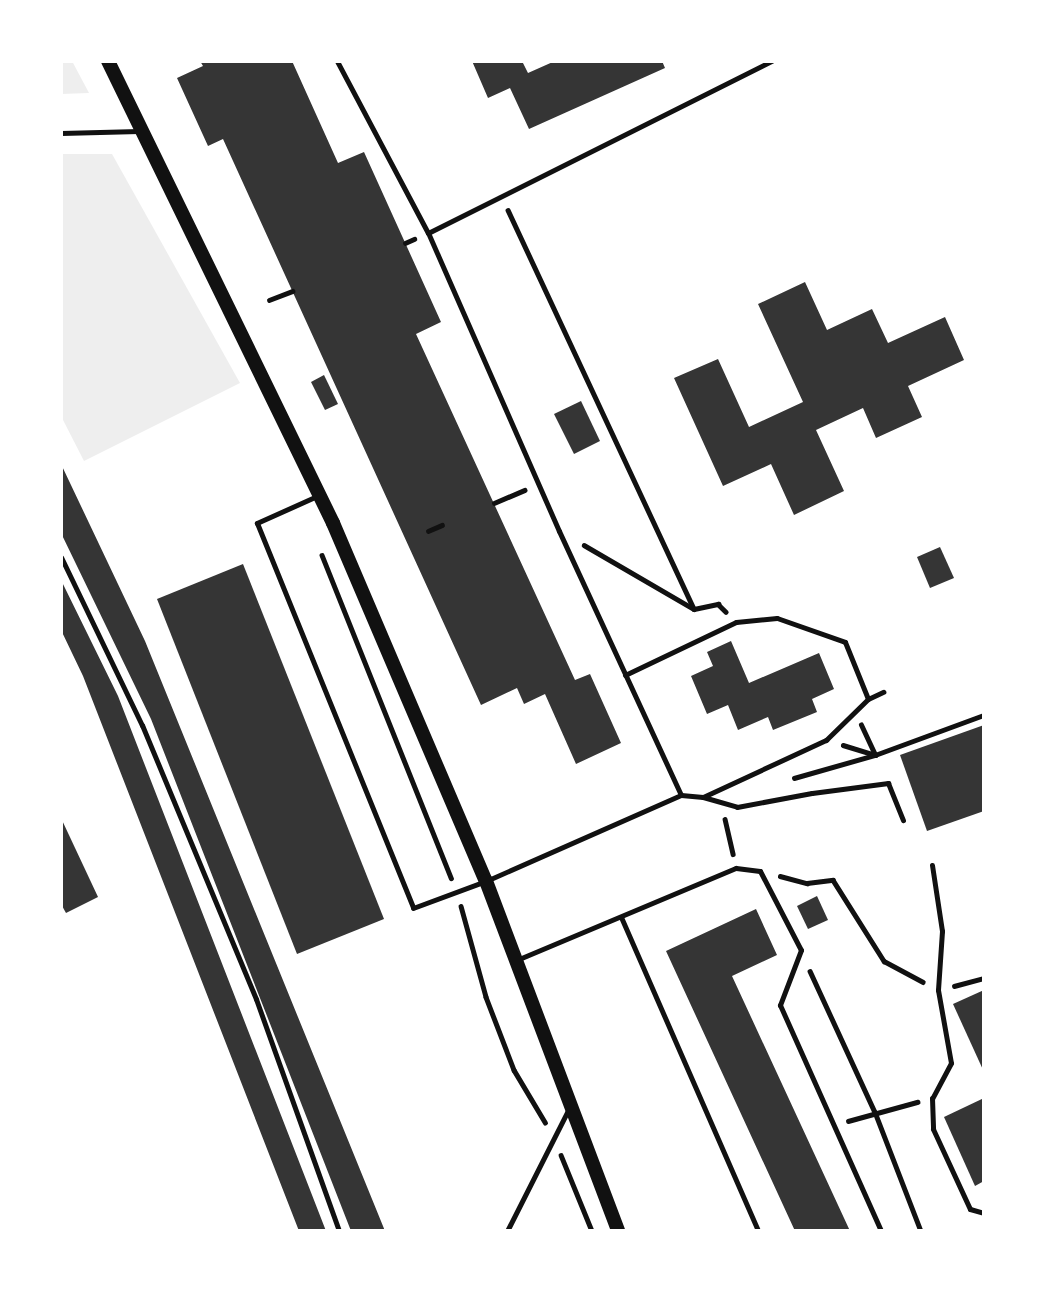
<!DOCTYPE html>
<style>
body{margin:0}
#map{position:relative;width:1045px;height:1292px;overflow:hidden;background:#fff;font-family:"DejaVu Sans",sans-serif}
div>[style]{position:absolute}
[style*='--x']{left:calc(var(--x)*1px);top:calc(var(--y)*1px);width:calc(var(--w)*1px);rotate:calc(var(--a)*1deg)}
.green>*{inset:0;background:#eee}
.building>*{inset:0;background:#353535}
.path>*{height:4.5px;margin:-2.25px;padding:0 2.25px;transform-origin:2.25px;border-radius:2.25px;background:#111}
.service>*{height:5px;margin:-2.5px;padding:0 2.5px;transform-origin:2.5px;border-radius:2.5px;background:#111}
.secondary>*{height:14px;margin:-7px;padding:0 7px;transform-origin:7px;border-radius:7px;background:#111}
span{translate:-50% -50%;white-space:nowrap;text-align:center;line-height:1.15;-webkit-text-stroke:7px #fff;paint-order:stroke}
.frame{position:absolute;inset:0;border:63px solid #fff;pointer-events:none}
</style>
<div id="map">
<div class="green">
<div style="clip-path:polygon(61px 61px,72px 61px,89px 93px,61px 94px)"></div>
<div style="clip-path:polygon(61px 154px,112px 154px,240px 383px,84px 461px,61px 416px)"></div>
</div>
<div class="building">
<div style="clip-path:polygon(200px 61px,292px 61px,338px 163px,364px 152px,441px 322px,416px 334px,575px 680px,590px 674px,621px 743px,576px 764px,545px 694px,524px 704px,517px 688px,481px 705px,223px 139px,208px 146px,177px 78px,203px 66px)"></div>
<div style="clip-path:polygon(472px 61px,522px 61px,528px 73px,555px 61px,662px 61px,665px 68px,529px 129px,510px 88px,488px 98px)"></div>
<div style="clip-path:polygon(805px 282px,827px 330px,872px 309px,888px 343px,945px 317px,964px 360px,908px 386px,922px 417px,876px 438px,863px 408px,816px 430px,844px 491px,794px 515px,771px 464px,723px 486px,674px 378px,718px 359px,749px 427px,803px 402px,758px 304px)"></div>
<div style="clip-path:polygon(324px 375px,338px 404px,325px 410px,311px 382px)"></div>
<div style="clip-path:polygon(581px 401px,600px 441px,574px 454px,554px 414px)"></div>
<div style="clip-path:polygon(61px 464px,145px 641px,385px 1231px,351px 1231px,151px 719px,61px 533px)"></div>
<div style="clip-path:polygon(940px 547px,954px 578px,930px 588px,917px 557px)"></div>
<div style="clip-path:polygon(243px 564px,384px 919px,297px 954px,157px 599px)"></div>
<div style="clip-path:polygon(61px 580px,118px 696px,326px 1231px,299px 1231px,83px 676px,61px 630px)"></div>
<div style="clip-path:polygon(731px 641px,749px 683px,819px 653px,834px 689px,812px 699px,817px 712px,773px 730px,768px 717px,738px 730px,728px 705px,707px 714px,691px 676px,713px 666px,707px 652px)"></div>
<div style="clip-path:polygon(984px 725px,984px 811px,927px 831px,900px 755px)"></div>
<div style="clip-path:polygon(61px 818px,98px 897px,66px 913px,61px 904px)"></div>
<div style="clip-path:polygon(817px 896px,828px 920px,808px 929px,797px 906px)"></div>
<div style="clip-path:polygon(756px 909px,777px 955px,732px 976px,850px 1231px,795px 1231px,666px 951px)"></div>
<div style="clip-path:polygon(984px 990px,984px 1072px,953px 1004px)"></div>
<div style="clip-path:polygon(984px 1098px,984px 1181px,975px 1186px,944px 1117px)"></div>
</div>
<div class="path">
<div style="--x:508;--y:210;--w:440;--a:65"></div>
<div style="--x:405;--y:243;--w:10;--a:-24"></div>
<div style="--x:269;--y:300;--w:25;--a:-21"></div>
<div style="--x:494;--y:503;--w:33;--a:-23"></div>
<div style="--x:428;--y:531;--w:15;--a:-23"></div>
<div style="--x:584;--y:545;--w:127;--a:30.2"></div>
<div style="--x:694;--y:609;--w:25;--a:-12"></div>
<div style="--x:718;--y:604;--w:11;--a:45"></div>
<div style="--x:322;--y:555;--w:348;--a:68.2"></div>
<div style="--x:843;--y:745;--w:34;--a:17"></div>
<div style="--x:875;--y:755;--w:116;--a:-20.2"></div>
<div style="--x:794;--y:778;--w:84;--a:-15.9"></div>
<div style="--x:875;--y:755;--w:33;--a:-115"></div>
<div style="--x:725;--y:819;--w:36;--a:77"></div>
<div style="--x:780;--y:876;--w:28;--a:15"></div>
<div style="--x:807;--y:883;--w:26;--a:-7"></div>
<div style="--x:833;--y:880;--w:96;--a:57.8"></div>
<div style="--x:884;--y:961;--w:44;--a:28.3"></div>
<div style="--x:461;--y:906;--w:94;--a:74.6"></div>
<div style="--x:486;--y:997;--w:78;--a:69"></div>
<div style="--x:514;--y:1070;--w:61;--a:59.2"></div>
<div style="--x:810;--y:971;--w:155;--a:65.3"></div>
<div style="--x:875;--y:1112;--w:128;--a:68.9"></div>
<div style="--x:954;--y:986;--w:31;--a:-15"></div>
<div style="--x:848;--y:1121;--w:72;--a:-15.4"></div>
<div style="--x:561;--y:1155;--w:82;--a:67.8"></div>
</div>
<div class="service">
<div style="--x:61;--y:133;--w:78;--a:-1.5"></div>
<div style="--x:428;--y:233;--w:385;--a:-26.6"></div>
<div style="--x:317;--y:496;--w:66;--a:155.8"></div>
<div style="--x:257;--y:523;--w:415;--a:67.9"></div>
<div style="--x:413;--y:908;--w:78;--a:-20.3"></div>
<div style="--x:486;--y:881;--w:213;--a:-23.8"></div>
<div style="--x:681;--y:795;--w:291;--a:-114.8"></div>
<div style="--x:559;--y:531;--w:326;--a:-113.7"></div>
<div style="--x:428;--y:233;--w:195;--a:-117.9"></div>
<div style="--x:61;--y:557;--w:187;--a:64.3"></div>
<div style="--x:142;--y:725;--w:297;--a:67.4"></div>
<div style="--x:256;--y:999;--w:246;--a:70.3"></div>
<div style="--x:625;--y:675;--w:123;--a:-25.5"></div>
<div style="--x:736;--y:622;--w:41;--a:-5.6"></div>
<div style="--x:777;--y:618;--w:72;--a:19.4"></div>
<div style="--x:845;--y:642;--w:61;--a:68"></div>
<div style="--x:681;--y:795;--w:22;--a:5"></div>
<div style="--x:703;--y:797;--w:136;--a:-24.9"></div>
<div style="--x:826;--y:740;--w:59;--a:-44.3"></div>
<div style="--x:868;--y:699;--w:17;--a:-25"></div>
<div style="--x:703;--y:797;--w:35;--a:16"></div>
<div style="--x:737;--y:807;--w:76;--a:-10.6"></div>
<div style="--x:812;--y:793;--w:77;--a:-7.5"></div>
<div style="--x:888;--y:783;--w:40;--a:68"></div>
<div style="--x:932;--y:865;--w:67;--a:81.4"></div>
<div style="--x:942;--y:931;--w:59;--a:93.9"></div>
<div style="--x:938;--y:990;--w:74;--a:79.9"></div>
<div style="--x:951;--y:1063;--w:40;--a:118"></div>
<div style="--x:932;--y:1098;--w:31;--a:88"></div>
<div style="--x:933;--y:1129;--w:88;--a:65.2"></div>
<div style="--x:970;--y:1209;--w:15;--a:16"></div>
<div style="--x:621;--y:917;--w:343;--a:66.4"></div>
<div style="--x:519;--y:959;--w:235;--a:-22.8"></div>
<div style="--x:736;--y:868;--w:24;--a:7"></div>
<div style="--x:760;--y:871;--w:89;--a:62.6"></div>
<div style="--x:801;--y:950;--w:59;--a:110.9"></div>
<div style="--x:780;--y:1005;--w:248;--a:65.9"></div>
<div style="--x:507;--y:1231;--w:138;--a:-63.2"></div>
</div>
<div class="secondary">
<div style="--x:108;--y:61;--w:514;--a:64.03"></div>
<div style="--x:333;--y:523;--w:389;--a:66.9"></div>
<div style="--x:486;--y:881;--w:374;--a:69.3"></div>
</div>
<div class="frame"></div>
</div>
